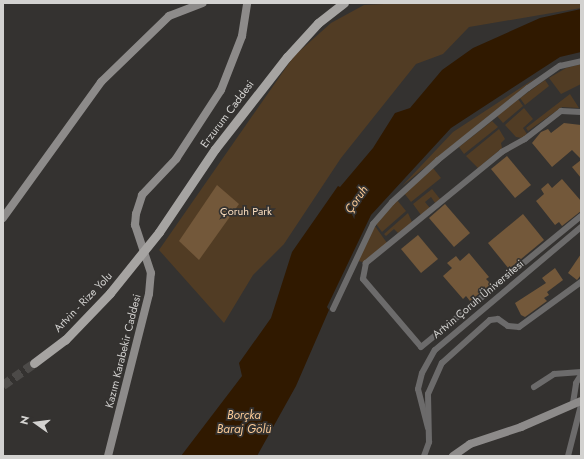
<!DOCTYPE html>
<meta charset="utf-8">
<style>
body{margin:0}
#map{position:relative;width:584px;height:459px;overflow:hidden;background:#343230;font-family:Jost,sans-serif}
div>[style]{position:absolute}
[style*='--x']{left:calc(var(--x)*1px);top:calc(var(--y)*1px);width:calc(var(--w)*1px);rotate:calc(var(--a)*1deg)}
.green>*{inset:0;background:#513c24}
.water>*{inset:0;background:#301900}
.building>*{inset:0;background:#73583a}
.primary-tunnel>*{height:9px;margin-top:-4.5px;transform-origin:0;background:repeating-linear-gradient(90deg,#4c4a48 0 9px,transparent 0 13.5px)}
.street>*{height:6px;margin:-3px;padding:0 3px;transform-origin:3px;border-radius:3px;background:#6c6b6b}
.secondary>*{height:8px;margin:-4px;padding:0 4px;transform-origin:4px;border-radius:4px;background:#8d8b8a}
.primary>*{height:9px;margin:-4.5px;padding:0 4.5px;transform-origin:4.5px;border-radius:4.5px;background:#a6a4a2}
span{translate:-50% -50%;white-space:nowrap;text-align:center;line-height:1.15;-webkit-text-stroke:3.5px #343230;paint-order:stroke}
.street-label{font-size:11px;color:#d3d2d0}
.park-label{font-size:11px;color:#fbdebf}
.water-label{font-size:12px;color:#faca96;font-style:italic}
.frame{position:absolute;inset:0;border:4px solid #d3d2d0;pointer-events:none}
.north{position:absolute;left:16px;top:403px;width:40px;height:40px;-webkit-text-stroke:3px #343230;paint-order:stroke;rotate:284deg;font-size:11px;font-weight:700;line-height:16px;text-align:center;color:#d3d2d0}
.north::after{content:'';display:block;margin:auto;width:14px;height:18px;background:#d3d2d0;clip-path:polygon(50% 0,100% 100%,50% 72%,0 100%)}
</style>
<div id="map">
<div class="green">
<div style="clip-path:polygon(404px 3px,581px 3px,581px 8px,469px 27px,443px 54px,416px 64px,341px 158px,284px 244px,253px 275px,224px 323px,159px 250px,294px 56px,331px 23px,364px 5px)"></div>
<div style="clip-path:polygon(581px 64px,581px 84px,561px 94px,549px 78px,566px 68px)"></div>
<div style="clip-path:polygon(537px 77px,465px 135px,402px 186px,453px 132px)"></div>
<div style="clip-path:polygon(545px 80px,549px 86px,525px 105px,520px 98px)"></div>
<div style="clip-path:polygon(570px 94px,579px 108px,562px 107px,528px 131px,526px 128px,535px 121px)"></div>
<div style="clip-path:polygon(518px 99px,523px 106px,503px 123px,497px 116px)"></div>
<div style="clip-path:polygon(524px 108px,533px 119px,523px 128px,527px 134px,522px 138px,516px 137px,505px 125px)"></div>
<div style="clip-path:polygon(492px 121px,498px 127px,464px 154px,459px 147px)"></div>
<div style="clip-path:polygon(499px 129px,505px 139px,501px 143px,502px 148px,478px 168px,466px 156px)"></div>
<div style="clip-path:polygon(433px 168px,441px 178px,411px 202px,404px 193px)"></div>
<div style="clip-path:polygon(432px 189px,440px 199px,435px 203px,431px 197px,425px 202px,430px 208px,421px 215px,413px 204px)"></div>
<div style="clip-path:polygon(397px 200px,406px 211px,382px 232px,376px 224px)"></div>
<div style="clip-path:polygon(408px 213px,412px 222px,398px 233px,394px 229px,386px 236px,384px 234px)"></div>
<div style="clip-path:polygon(375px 226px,387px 243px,363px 262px,358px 261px)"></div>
</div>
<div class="water">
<div style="clip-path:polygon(581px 9px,581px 52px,560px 57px,451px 128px,371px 215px,327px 307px,329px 310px,296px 386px,257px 456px,181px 456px,242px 376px,239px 363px,271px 318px,292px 252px,338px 186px,340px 187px,373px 148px,395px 113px,410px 108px,442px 70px,473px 48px,540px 18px)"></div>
</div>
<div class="building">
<div style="clip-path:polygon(564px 123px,581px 125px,581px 159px,572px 150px,552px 167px,532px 143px,541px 132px,548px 129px,551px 133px)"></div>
<div style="clip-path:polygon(507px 156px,531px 185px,515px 198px,491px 169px)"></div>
<div style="clip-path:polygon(581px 160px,581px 178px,572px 167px)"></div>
<div style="clip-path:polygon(562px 179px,581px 201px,581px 211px,562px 226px,559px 222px,555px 225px,536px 201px,544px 194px,541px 189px,548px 183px,552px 188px)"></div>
<div style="clip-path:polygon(217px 185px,239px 204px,199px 260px,179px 241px)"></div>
<div style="clip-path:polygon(445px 204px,470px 233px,454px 247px,429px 218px)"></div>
<div style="clip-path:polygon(523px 214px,544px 240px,509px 269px,488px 243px)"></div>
<div style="clip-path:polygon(418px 235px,438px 259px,421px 273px,401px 249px)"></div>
<div style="clip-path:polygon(469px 253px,489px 277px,486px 279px,491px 284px,470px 301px,466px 296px,463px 299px,443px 276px,452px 268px,447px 263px,456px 256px,460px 261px)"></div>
<div style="clip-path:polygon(581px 254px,581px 275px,577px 280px,568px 273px)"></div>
<div style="clip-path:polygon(555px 268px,563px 280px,547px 292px,549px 295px,544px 298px,547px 301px,525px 317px,521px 315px,515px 303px,546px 283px,542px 278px)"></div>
</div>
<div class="primary-tunnel">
<div style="--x:3;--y:385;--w:38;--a:-35"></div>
</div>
<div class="street">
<div style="--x:581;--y:112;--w:20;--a:-177"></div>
<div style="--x:561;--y:111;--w:46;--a:142.1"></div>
<div style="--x:525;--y:139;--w:26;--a:151"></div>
<div style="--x:502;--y:152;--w:176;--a:140.8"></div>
<div style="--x:366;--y:263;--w:16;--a:101"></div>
<div style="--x:363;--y:279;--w:89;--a:49.5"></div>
<div style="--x:421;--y:347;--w:207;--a:-39.3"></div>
<div style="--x:333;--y:309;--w:94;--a:-64.8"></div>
<div style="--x:373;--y:224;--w:29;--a:-49"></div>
<div style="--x:392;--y:202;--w:62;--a:-42.4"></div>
<div style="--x:438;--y:160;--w:115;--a:-38.7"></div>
<div style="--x:528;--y:88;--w:39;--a:-35"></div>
<div style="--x:560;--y:66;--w:22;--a:-13"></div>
<div style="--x:534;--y:387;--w:24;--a:-33"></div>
<div style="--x:554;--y:374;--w:27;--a:-4"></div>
<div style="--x:573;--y:403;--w:20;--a:-81"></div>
<div style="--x:576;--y:383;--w:9;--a:-58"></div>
<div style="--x:428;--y:428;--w:40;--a:-104.4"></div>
<div style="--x:418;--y:389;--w:16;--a:-76"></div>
<div style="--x:422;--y:373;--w:26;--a:-61"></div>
<div style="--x:435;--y:350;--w:191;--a:-40.1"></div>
<div style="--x:424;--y:456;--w:15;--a:-70"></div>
<div style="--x:429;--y:442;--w:48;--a:-91.2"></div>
<div style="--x:428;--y:394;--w:34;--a:-66"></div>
<div style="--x:442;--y:363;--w:64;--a:-41.9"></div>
<div style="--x:490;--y:320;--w:8;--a:-7"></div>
<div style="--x:498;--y:319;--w:12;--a:35"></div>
<div style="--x:508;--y:326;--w:11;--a:5"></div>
<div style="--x:519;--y:327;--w:77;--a:-36"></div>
<div style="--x:568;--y:456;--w:53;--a:-75.7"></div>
</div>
<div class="secondary">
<div style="--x:3;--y:218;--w:168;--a:-54.2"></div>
<div style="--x:101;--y:82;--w:95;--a:-44.1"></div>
<div style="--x:169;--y:16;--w:36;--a:-21"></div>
<div style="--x:108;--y:456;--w:167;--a:-75.8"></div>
<div style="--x:149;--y:294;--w:21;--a:-85"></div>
<div style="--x:151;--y:273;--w:51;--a:-108.4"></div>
<div style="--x:135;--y:225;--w:11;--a:-85"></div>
<div style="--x:136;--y:214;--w:20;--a:-72"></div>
<div style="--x:142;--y:195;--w:50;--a:-46.6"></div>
<div style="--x:176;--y:159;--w:82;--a:-56.9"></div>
<div style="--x:221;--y:90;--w:58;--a:-68.7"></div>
<div style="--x:242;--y:36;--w:33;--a:-81"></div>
<div style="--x:453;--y:456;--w:21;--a:-35"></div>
<div style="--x:470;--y:444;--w:54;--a:-18.4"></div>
<div style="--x:521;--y:427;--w:65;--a:-23.4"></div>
</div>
<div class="primary">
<div style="--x:34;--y:363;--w:39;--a:-37"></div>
<div style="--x:65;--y:340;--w:65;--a:-46.2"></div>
<div style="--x:110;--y:293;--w:78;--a:-51.2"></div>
<div style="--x:159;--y:232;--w:100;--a:-56"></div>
<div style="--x:215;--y:149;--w:117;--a:-52"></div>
<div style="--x:287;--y:57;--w:46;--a:-47.6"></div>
<div style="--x:318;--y:23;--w:33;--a:-38"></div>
</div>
<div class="street-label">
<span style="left:227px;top:114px;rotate:-53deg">Erzurum Caddesi</span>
<span style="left:478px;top:299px;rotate:-40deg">Artvin Çoruh Üniversitesi</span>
<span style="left:83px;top:302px;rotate:-46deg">Artvin - Rize Yolu</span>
<span style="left:123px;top:351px;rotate:-76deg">Kazım Karabekir Caddesi</span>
</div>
<div class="park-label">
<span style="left:246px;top:211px">Çoruh Park</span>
</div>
<div class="water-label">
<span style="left:357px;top:200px;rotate:-55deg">Çoruh</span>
<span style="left:244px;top:423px">Borçka<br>Baraj Gölü</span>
</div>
<div class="frame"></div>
<div class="north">N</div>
</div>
